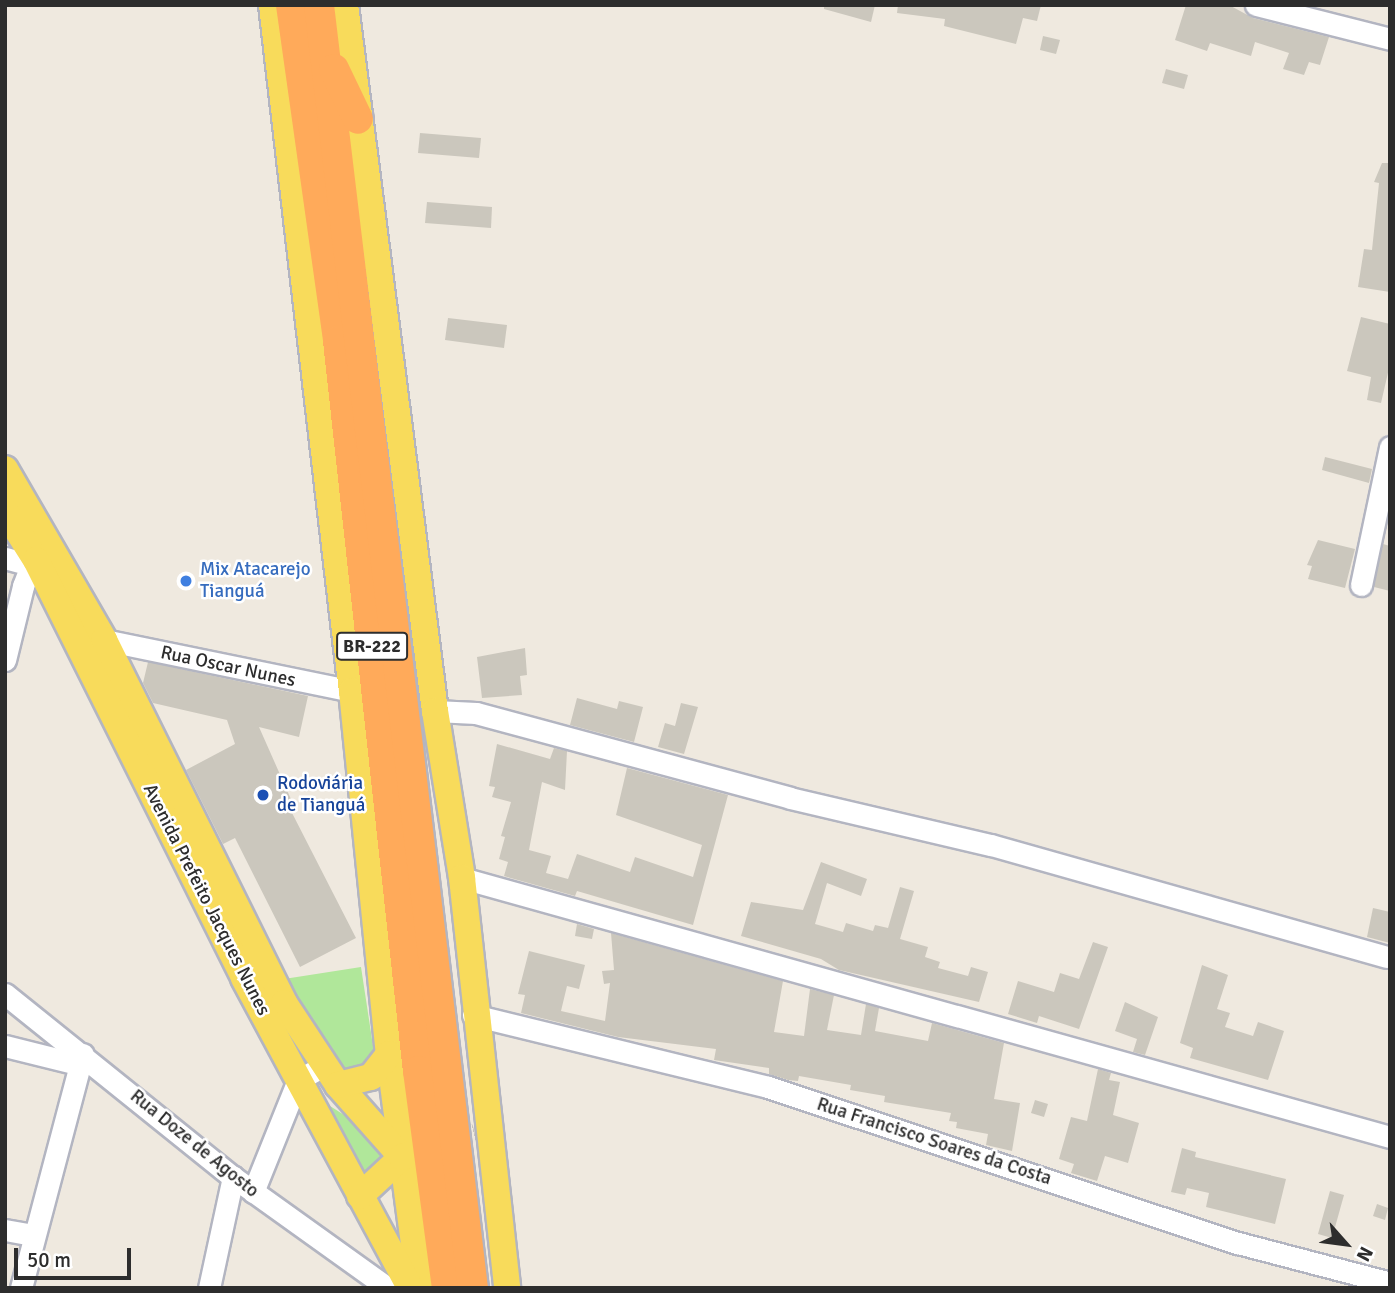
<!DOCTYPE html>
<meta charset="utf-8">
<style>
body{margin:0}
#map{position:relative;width:1395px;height:1293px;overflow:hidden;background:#efe9df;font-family:Signika,sans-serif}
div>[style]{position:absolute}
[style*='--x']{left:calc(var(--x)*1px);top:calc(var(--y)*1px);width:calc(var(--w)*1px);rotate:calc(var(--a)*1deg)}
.green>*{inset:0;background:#b0e79a}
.building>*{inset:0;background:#cbc7bd}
.major-tunnel>*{height:26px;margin-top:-13px;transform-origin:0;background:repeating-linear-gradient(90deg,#c8c3bb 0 26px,transparent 0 39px)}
.roads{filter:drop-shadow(2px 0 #b3b5c1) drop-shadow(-2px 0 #b3b5c1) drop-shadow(0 2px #b3b5c1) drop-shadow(0 -2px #b3b5c1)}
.minor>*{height:21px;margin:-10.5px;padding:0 10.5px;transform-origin:10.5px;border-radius:10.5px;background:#fff}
.major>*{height:26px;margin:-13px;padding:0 13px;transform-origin:13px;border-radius:13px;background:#f8db5b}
.highway>*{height:30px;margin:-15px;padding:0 15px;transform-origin:15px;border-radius:15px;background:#ffaa5a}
.dots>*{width:19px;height:19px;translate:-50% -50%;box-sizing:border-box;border:4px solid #fff;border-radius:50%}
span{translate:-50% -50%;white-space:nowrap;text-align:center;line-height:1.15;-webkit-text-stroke:5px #fff;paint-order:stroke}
.shield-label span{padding:2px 5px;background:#fff;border:2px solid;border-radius:5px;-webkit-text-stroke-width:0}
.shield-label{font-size:18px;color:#2d2d2d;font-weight:700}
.shop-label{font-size:19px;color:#366cbe}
.left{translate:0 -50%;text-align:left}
.street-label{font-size:19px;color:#2d2d2d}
.transit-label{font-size:19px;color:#164399}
.frame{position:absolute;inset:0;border:7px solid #2d2d2d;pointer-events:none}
.north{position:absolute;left:1311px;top:1209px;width:70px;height:70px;-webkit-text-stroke:5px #fff;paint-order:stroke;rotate:118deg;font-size:19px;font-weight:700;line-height:28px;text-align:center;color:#2d2d2d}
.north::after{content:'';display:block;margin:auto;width:24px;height:32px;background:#2d2d2d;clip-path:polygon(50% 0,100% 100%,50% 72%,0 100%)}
.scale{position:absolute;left:14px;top:1248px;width:117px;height:32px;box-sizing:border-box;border:4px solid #2d2d2d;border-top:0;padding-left:9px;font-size:21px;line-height:24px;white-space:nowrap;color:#2d2d2d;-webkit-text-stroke:5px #fff;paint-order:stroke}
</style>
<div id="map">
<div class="green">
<div style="clip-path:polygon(361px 967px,375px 1059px,352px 1072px,333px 1062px,284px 979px)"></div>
<div style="clip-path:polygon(330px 1106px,379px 1137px,382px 1168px,363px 1187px)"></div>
</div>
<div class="building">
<div style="clip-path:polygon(824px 5px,875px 5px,871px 22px,824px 9px)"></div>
<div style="clip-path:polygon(898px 5px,1041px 5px,1037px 21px,1023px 18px,1016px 44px,944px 26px,945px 19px,897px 13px)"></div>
<div style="clip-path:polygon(1186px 5px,1229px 5px,1253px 18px,1329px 37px,1320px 65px,1309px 62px,1304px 75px,1283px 69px,1289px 53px,1255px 42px,1251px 56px,1210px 43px,1207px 51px,1175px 40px)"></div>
<div style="clip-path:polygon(1043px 36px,1060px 40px,1056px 54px,1040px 50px)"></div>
<div style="clip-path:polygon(1166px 69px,1188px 75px,1184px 89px,1162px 83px)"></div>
<div style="clip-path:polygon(420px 133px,481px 138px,479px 158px,418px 153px)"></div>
<div style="clip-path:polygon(1382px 163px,1390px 163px,1390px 292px,1358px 287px,1364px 249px,1372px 250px,1379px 183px,1374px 182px)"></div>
<div style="clip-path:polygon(427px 202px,492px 207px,491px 228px,425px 223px)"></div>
<div style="clip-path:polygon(1361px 317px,1390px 324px,1390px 364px,1381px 403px,1367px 400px,1371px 377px,1347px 371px)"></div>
<div style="clip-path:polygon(448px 318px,507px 325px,504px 348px,445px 340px)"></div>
<div style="clip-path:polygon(1325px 457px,1372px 469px,1369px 483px,1322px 470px)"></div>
<div style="clip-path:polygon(1318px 540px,1355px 549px,1345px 588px,1308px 579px,1312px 566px,1307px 565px)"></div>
<div style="clip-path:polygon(1383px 544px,1390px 546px,1390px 591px,1374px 587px)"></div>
<div style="clip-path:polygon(525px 648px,527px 675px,520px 676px,522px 695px,482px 698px,477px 657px)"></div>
<div style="clip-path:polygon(148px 662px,308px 696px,299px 737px,259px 727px,294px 806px,290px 809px,356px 938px,300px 967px,235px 838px,223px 844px,186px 770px,235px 744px,227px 720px,153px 703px,143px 683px)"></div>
<div style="clip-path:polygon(577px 698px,617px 709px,619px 701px,643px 707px,634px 742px,570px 725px)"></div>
<div style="clip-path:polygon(681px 703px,698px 707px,684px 754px,658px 747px,665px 723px,675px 726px)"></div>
<div style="clip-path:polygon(497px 744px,550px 759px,554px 748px,567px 751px,565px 790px,542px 782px,529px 850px,551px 856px,546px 873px,568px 879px,577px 854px,630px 872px,635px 857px,693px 877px,702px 845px,616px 815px,627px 768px,728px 795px,693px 925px,577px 891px,575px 896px,504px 876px,508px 862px,499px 859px,505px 837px,501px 836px,511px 802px,492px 797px,495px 787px,489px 786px)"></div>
<div style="clip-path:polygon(821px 862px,867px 879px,861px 896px,827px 883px,815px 924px,843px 932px,846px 923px,873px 931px,875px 925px,888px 928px,900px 887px,914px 891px,900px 939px,928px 947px,925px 957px,940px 962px,938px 968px,968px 976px,971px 967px,988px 972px,979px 1002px,839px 970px,821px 959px,741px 936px,751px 902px,803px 910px)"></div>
<div style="clip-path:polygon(1373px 908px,1390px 912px,1390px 943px,1367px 937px)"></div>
<div style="clip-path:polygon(577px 924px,594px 929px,592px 939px,575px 936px)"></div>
<div style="clip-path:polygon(611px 933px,783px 981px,774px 1032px,804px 1036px,810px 989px,834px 995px,827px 1030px,861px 1035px,866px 1004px,879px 1008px,875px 1031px,928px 1041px,932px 1023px,1004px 1043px,994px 1099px,1020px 1103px,1012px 1151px,986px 1145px,988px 1134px,956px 1128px,957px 1122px,949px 1121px,951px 1113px,884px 1102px,885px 1096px,850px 1090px,851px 1085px,799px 1076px,798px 1081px,788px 1080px,769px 1074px,769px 1068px,714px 1060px,716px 1049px,618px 1037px,521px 1013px,525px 995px,518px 994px,529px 951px,585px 965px,579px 989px,567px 986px,561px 1011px,605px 1021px,610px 983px,604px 984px,602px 971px,614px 970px)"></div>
<div style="clip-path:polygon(1093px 942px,1108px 947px,1079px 1029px,1039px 1016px,1037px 1023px,1008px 1014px,1018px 981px,1054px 992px,1060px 973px,1079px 979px)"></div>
<div style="clip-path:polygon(1202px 965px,1228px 975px,1217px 1009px,1230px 1013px,1225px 1027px,1253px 1036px,1258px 1022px,1284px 1031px,1268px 1080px,1190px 1058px,1193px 1048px,1180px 1043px)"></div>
<div style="clip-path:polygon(1125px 1002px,1158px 1017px,1145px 1055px,1133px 1052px,1137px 1039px,1115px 1031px)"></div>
<div style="clip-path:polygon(1098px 1069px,1111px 1073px,1109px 1080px,1120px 1082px,1113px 1115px,1139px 1123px,1128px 1163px,1105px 1156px,1097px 1181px,1071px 1173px,1074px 1164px,1059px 1159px,1071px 1117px,1087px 1121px)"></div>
<div style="clip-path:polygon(1035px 1100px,1048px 1104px,1044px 1117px,1031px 1113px)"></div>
<div style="clip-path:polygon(1182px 1148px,1196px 1152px,1195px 1157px,1286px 1179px,1275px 1224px,1206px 1207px,1209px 1193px,1187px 1188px,1185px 1195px,1171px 1192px)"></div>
<div style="clip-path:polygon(1330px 1191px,1344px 1195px,1332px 1238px,1318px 1234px)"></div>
<div style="clip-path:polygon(1377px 1204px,1388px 1208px,1385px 1220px,1373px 1216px)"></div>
</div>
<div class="major-tunnel">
<div style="--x:437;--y:1147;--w:40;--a:-14.4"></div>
</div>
<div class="roads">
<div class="minor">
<div style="--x:1256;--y:5;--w:138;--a:14.2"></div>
<div style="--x:5;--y:558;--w:27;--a:15"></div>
<div style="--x:1361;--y:585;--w:141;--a:-78.1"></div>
<div style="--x:95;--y:645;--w:10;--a:-29"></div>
<div style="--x:104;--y:640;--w:253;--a:11.6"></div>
<div style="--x:5;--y:660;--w:76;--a:-76.3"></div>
<div style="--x:23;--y:586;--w:22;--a:-69"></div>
<div style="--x:31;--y:565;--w:18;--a:-41"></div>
<div style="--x:435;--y:711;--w:41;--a:2.8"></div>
<div style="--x:476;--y:713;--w:325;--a:15.1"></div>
<div style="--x:790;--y:798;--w:206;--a:13.2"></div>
<div style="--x:991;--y:845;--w:411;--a:15.8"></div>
<div style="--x:462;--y:878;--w:963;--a:15.59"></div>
<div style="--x:5;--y:994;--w:292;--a:38.8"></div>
<div style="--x:233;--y:1177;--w:191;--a:35.6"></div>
<div style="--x:473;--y:1015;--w:304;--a:13.7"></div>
<div style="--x:768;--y:1087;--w:495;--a:18.4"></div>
<div style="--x:1238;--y:1243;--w:157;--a:14.7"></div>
<div style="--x:5;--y:1046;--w:74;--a:14"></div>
<div style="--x:253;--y:1192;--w:121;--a:-68.1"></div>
<div style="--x:298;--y:1080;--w:31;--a:-29"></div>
<div style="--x:5;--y:1230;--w:29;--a:10"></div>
<div style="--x:21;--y:1288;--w:242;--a:-75.2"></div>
<div style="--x:209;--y:1288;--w:114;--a:-77.8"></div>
</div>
<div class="major">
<div style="--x:272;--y:5;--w:691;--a:83.35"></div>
<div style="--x:352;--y:691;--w:365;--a:84.2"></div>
<div style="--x:389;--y:1054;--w:236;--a:82.5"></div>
<div style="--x:345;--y:5;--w:712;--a:82.74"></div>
<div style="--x:435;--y:711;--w:169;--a:80.8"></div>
<div style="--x:462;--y:878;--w:412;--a:83.7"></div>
<div style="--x:5;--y:469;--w:198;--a:59.9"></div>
<div style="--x:104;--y:640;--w:405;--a:63.6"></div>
<div style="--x:284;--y:1003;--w:98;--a:56.6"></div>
<div style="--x:338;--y:1085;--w:96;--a:48.4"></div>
<div style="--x:5;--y:511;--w:58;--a:57.7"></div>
<div style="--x:36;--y:560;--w:467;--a:63.5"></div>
<div style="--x:244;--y:978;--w:352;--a:61.8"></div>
<div style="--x:338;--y:1085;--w:34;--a:-14"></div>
<div style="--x:371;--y:1077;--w:29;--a:-52"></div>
<div style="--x:360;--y:1196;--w:57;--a:-42.9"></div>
<div style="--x:402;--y:1157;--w:12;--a:-20"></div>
</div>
<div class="highway">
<div style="--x:291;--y:5;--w:339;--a:82"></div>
<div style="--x:338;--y:341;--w:734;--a:83.75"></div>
<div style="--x:418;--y:1071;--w:219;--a:82.4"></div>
<div style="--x:319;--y:5;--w:1292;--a:83.16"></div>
<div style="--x:334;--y:69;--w:55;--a:64.4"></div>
</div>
</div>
<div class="dots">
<div style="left:186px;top:581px;background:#3f7fe0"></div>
<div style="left:263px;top:795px;background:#1a4fb4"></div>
</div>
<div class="shield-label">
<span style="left:372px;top:646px">BR-222</span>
</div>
<div class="shop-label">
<span class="left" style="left:200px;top:581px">Mix Atacarejo<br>Tianguá</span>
</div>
<div class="street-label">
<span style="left:228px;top:667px;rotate:12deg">Rua Oscar Nunes</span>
<span style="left:206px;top:900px;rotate:63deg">Avenida Prefeito Jacques Nunes</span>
<span style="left:934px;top:1142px;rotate:18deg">Rua Francisco Soares da Costa</span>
<span style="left:194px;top:1144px;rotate:39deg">Rua Doze de Agosto</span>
</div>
<div class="transit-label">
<span class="left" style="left:277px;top:795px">Rodoviária<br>de Tianguá</span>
</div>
<div class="frame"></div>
<div class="north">N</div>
<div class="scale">50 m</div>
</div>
